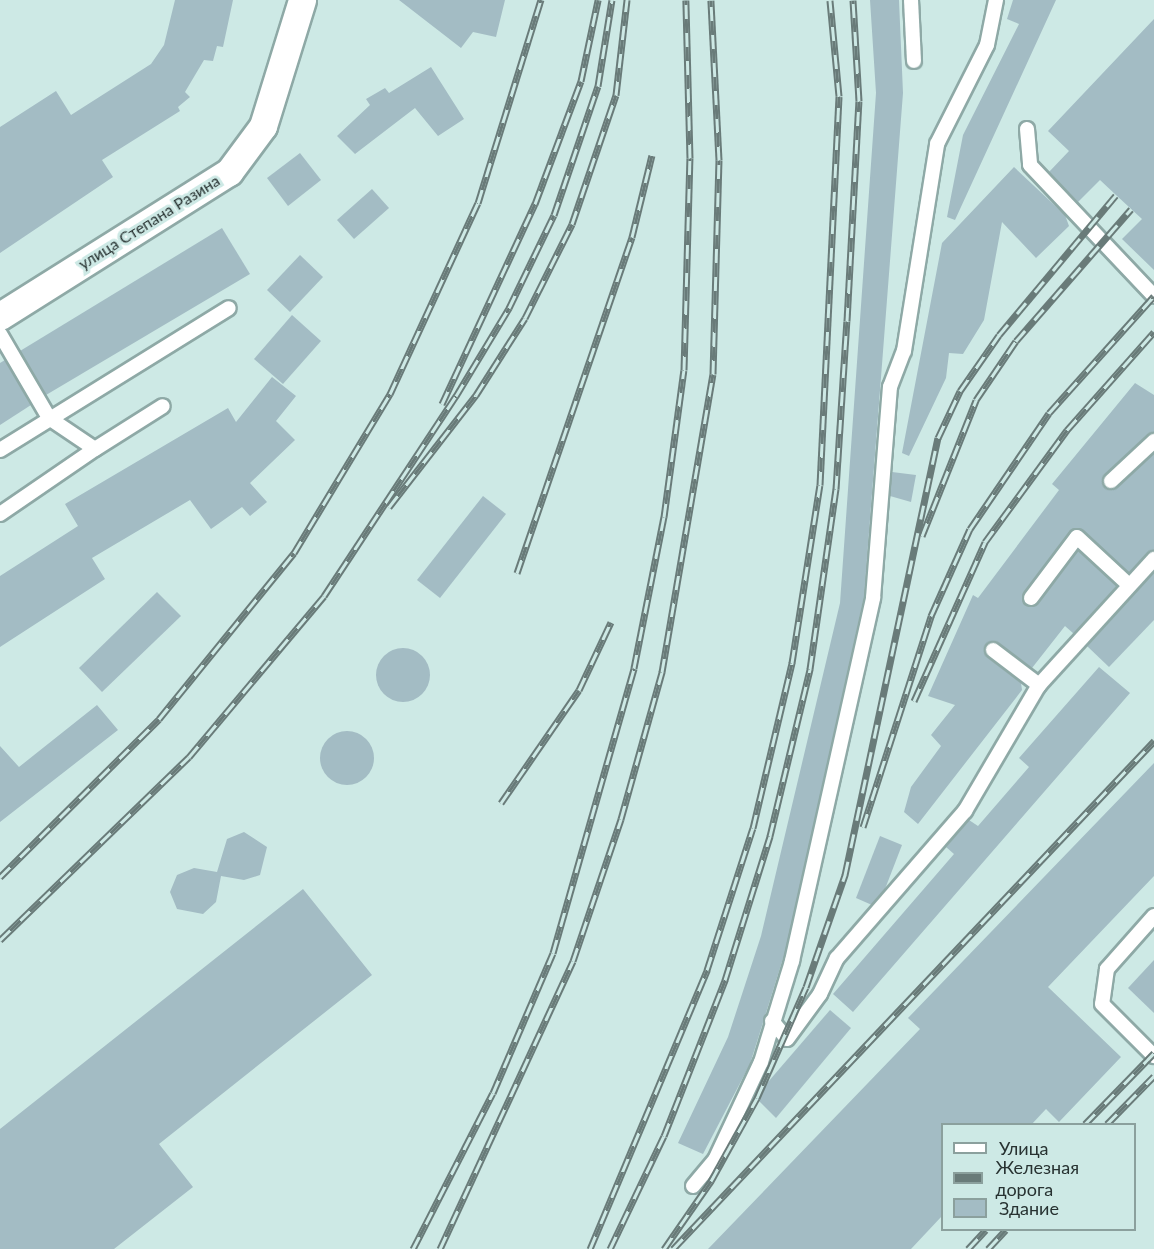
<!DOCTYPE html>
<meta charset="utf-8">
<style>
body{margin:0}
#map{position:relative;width:1154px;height:1249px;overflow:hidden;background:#cde9e5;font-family:Lato,sans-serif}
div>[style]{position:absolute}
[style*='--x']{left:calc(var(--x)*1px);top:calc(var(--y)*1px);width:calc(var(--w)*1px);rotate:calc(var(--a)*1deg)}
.building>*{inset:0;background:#a3bcc4}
.round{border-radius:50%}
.roads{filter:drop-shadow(2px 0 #8ea9a6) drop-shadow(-2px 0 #8ea9a6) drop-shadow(0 2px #8ea9a6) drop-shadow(0 -2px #8ea9a6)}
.lane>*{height:14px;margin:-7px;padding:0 7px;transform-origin:7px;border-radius:7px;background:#fff}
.street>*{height:27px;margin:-13.5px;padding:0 13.5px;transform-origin:13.5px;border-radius:13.5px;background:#fff}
.rail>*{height:7px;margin-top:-3.5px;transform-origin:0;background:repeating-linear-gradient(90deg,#cde9e5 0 14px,#697b79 0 28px);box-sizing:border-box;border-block:2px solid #697b79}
span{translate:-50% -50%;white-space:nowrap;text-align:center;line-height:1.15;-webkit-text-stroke:6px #cde9e5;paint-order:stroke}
.street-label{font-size:16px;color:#273231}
.legend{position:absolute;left:941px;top:1123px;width:195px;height:108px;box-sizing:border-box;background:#cde9e5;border:2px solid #8ba09d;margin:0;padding:8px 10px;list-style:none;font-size:18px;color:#273231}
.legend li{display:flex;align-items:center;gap:12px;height:30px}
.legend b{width:30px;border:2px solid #8ba09d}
</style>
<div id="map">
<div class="building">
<div style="clip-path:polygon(175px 0,233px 0,223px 47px,217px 46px,213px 61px,204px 60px,185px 92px,190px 97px,178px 107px,180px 111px,102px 160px,113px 177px,0 253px,0 127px,56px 91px,71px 115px,151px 64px,164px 45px)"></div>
<div style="clip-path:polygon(399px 0,505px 0,496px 37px,473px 32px,461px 48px)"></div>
<div style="clip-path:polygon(870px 0,899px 0,903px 93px,864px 597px,785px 952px,750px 1064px,703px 1154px,678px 1143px,728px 1037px,761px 936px,840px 603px,876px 93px)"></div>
<div style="clip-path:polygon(1013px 0,1056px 0,955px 220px,947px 217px,963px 135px,1019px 24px,1007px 19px)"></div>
<div style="clip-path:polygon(1154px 19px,1154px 270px,1122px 239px,1142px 219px,1116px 195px,1100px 180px,1078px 202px,1049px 172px,1069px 151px,1048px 131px)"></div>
<div style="clip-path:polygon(431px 67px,464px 119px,438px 136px,415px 108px,355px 154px,337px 136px,370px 105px,366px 99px,385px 88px,389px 93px)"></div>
<div style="clip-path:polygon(300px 153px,321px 180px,288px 206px,267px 178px)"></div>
<div style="clip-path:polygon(1014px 167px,1065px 215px,1069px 226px,1036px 258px,1002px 222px,984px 320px,963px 354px,949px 353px,946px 378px,909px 456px,902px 453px,942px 243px)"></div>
<div style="clip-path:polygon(372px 189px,389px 208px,354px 239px,337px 220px)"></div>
<div style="clip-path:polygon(222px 228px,250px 274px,46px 395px,20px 351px)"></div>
<div style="clip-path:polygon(300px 255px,323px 277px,290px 312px,267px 290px)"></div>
<div style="clip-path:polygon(292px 315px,321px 341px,283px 384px,254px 359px)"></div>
<div style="clip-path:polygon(5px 360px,31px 405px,0 425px,0 363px)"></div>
<div style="clip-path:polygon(272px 377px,296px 396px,276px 421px,295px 440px,250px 483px,267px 502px,250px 516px,242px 507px,211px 529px,190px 500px,92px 558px,105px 579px,0 647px,0 576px,78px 526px,65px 504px,228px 408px,236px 422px)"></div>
<div style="clip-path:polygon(1135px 383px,1154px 395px,1154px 432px,1102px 482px,1108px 489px,1117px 488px,1154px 453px,1154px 550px,1129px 573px,1083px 530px,1070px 532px,1024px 593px,1025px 605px,1038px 604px,1078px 550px,1117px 586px,1074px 634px,1065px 626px,1032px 668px,998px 643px,986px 644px,987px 657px,1021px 683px,1022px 690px,918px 824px,904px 812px,911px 787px,941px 746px,931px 735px,955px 705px,928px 696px,973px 595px,978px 598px,1059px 490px,1052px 484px)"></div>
<div style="clip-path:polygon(892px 472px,916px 475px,911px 502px,890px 496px)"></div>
<div style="clip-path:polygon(483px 496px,506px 514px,440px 598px,417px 580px)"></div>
<div style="clip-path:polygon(1154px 572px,1154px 620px,1109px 667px,1087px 646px)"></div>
<div style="clip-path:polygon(157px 592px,181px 616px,102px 692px,79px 668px)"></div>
<div class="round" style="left:376px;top:648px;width:54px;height:54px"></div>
<div style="clip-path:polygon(1099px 667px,1130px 693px,853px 1012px,833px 994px,954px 854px,946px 847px,969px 820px,978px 826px,1029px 767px,1019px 758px)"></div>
<div style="clip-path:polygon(97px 705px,118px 730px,0 822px,0 746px,19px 767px)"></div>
<div class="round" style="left:320px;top:731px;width:54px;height:54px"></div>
<div style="clip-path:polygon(1154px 763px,1154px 876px,1048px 987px,1121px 1057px,1059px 1122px,1046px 1109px,1031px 1125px,942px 1125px,942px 1216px,911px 1249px,708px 1249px,920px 1029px,908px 1018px)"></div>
<div style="clip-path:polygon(244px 832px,267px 847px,260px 875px,244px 880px,221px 876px,216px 902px,203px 914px,177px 909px,170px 892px,177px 875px,194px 868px,217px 872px,227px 839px)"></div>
<div style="clip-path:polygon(880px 836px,902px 845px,885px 889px,872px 905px,856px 898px)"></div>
<div style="clip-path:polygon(303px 889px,372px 975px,159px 1144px,193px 1187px,114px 1249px,0 1249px,0 1129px)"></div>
<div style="clip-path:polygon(1154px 960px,1154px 1013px,1128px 988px)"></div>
<div style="clip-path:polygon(830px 1010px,851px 1028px,776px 1118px,755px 1097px)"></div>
</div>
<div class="roads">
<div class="lane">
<div style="--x:911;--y:0;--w:61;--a:87.2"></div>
<div style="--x:1027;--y:129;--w:36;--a:85"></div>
<div style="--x:1030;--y:165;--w:180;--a:46.6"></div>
<div style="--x:0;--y:334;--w:97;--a:59.7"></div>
<div style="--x:49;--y:418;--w:55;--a:34"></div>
<div style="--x:95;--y:449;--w:80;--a:-32.3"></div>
<div style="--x:0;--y:450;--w:269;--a:-31.8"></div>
<div style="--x:1111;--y:481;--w:59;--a:-42.9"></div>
<div style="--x:0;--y:514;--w:115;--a:-34.4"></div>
<div style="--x:1031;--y:598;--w:76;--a:-53"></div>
<div style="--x:1077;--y:537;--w:69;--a:42.7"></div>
<div style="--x:993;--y:650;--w:58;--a:37.3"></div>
<div style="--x:1154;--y:916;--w:71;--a:131.6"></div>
<div style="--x:1107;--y:969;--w:35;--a:98"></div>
<div style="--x:1102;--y:1004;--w:74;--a:45"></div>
<div style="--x:772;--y:1021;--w:23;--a:50"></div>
<div style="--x:787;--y:1039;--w:56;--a:-53.7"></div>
<div style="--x:820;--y:994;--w:40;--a:-65"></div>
<div style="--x:837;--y:958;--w:195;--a:-49"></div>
<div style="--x:965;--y:811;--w:146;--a:-59.6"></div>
<div style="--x:1039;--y:685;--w:171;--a:-47.6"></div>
<div style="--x:693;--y:1186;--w:34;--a:-50"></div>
<div style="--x:715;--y:1160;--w:108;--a:-64.9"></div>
<div style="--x:761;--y:1062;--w:106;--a:-72.9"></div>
<div style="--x:792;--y:961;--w:372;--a:-77.4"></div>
<div style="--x:873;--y:598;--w:212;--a:-85.4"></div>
<div style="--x:890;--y:387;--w:39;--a:-69"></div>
<div style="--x:904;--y:351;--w:210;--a:-80.9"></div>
<div style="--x:937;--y:144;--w:111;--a:-63.2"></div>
<div style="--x:987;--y:45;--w:46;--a:-78.7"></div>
</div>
<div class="street">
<div style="--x:0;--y:316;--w:271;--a:-32.2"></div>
<div style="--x:229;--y:172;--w:57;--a:-53.5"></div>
<div style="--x:263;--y:126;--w:132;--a:-72.8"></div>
</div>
</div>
<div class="rail">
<div style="--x:442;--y:404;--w:221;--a:-65.1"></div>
<div style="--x:535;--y:204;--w:131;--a:-69.5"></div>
<div style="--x:581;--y:81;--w:83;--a:-78.1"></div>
<div style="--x:389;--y:507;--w:142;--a:-52.2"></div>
<div style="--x:476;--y:395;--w:91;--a:-57.5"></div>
<div style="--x:525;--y:318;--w:105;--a:-63.4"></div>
<div style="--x:572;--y:224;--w:136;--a:-71.2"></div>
<div style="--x:616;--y:95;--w:96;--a:-83.4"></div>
<div style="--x:922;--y:536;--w:146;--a:-68.3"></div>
<div style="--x:976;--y:400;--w:71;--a:-55.9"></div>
<div style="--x:1016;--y:341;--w:175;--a:-48.9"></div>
<div style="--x:517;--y:573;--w:355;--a:-71.1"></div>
<div style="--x:632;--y:237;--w:84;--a:-76.3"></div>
<div style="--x:914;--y:701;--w:174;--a:-65.9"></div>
<div style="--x:985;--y:542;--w:139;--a:-53.8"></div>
<div style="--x:1067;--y:430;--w:131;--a:-48.4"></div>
<div style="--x:501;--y:803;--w:137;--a:-55.4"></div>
<div style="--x:579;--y:690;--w:75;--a:-64.8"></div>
<div style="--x:863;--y:827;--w:222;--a:-72.1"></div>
<div style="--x:931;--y:616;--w:95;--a:-65.9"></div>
<div style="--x:970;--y:529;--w:140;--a:-55.7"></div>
<div style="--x:1049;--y:413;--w:157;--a:-48.1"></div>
<div style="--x:0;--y:877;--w:224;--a:-44.8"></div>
<div style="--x:159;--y:719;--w:214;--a:-50.9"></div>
<div style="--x:294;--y:553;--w:186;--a:-58.9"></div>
<div style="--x:390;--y:394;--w:210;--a:-65.3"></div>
<div style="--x:478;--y:203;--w:213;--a:-72.8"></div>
<div style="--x:0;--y:940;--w:263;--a:-44.1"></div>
<div style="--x:189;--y:757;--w:210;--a:-50"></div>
<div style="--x:324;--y:596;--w:240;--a:-56.6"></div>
<div style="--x:456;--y:396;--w:103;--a:-58.9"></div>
<div style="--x:509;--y:308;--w:103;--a:-64.2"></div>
<div style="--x:554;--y:215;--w:136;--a:-71.2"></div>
<div style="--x:598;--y:86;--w:87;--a:-80.8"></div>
<div style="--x:1085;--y:1124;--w:99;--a:-45.8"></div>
<div style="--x:1107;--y:1124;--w:67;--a:-45.6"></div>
<div style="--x:413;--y:1249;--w:175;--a:-62.9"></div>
<div style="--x:493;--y:1093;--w:152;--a:-66.8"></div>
<div style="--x:553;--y:953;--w:296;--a:-74.1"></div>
<div style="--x:634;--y:668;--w:154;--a:-78.8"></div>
<div style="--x:664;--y:517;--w:148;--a:-82.3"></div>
<div style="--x:684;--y:370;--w:212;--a:-88.4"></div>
<div style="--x:690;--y:158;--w:158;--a:-91.5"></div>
<div style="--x:440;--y:1249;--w:317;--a:-65.2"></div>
<div style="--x:573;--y:961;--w:150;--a:-71.3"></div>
<div style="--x:621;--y:819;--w:153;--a:-74.4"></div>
<div style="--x:662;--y:672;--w:302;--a:-80.3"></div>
<div style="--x:713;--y:374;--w:214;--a:-88.4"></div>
<div style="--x:719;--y:160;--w:160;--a:-92.9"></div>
<div style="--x:590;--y:1249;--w:303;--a:-67.2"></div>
<div style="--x:707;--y:970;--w:149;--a:-72.1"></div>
<div style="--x:753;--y:828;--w:170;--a:-76.7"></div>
<div style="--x:792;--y:663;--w:180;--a:-81.1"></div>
<div style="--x:820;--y:485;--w:389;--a:-87.2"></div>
<div style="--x:839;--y:96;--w:96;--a:-95.4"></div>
<div style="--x:610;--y:1249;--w:125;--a:-64.5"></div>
<div style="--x:664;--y:1136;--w:168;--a:-68.6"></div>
<div style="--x:725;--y:980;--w:151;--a:-72.6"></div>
<div style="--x:770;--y:836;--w:172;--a:-76.5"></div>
<div style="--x:810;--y:669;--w:182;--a:-81.8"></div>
<div style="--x:836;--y:489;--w:168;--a:-86.3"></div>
<div style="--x:847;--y:321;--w:220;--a:-86.9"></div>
<div style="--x:859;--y:101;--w:101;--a:-93.4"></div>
<div style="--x:664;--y:1249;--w:83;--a:-55.3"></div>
<div style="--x:711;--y:1181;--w:95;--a:-61"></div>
<div style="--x:757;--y:1098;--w:121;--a:-66.2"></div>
<div style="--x:806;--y:987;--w:119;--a:-70.8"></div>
<div style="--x:845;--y:875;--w:447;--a:-78"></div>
<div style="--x:938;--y:438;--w:52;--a:-64.9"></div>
<div style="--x:960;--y:391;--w:68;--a:-55.1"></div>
<div style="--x:999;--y:335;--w:182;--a:-50.1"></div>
<div style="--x:673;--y:1249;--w:700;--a:-46.56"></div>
<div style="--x:968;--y:1249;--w:26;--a:-47"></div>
<div style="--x:988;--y:1249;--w:26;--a:-47"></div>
</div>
<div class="street-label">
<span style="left:149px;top:222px;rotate:-32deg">улица Степана Разина</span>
</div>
<ul class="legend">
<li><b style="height:8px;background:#fff"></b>Улица</li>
<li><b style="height:8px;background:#697b79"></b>Железная дорога</li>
<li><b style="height:16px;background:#a3bcc4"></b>Здание</li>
</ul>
</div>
